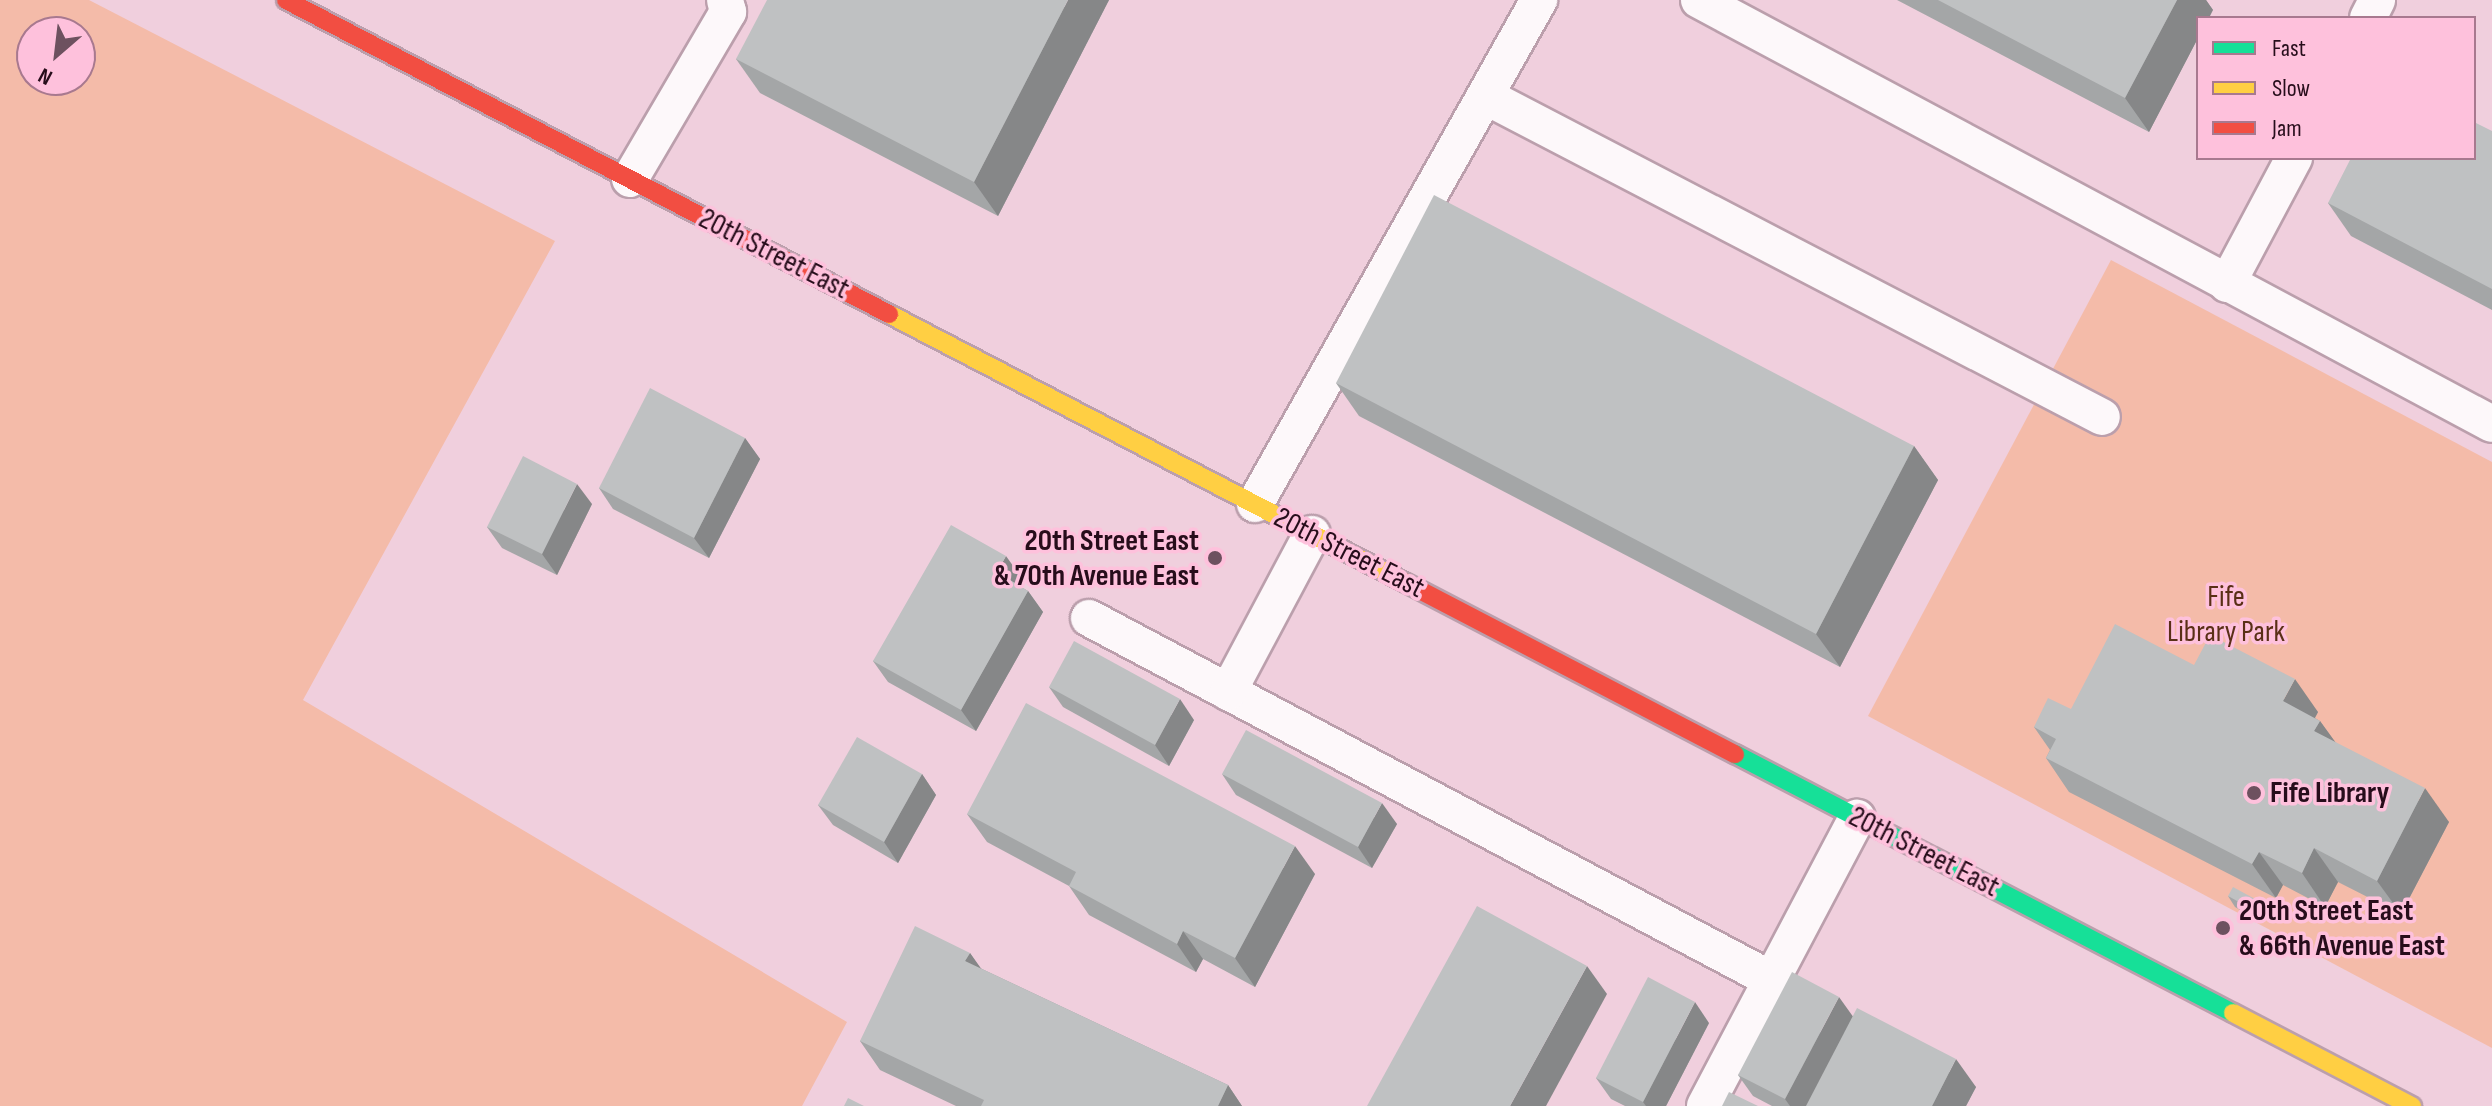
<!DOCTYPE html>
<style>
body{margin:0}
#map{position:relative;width:2492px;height:1106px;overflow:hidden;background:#f0cfdd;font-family:"Sofia Sans Condensed",sans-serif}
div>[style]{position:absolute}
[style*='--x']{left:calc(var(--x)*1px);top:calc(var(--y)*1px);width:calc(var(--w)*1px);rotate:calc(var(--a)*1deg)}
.green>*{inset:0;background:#f4bba9}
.roads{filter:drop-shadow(2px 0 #bb9fac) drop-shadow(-2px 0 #bb9fac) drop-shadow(0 2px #bb9fac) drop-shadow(0 -2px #bb9fac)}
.lane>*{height:36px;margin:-18px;padding:0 18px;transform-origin:18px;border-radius:18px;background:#fdf8fa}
.fast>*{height:18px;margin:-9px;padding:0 9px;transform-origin:9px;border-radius:9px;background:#16e098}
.slow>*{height:18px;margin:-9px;padding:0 9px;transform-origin:9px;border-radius:9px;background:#ffcf43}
.jam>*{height:18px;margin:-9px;padding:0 9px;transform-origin:9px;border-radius:9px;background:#f24e42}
.wall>*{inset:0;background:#a4a6a7}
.shaded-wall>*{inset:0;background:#868788}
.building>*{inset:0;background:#bfc1c2}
.dots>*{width:22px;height:22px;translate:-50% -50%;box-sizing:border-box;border:4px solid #fec1dc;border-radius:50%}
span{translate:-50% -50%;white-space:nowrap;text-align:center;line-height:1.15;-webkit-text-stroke:7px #fec1dc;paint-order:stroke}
.street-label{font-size:30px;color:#270d1b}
.poi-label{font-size:30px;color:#270d1b;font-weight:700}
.right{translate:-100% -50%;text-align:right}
.left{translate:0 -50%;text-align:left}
.park-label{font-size:30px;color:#592f16}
.legend{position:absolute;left:2196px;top:16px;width:280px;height:144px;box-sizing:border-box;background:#fec1dc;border:2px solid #a8798f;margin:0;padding:10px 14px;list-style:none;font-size:24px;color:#270d1b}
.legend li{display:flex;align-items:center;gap:16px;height:40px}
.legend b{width:40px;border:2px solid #a8798f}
.north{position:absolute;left:16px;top:16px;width:80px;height:80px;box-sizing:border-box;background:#fec1dc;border:2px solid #a8798f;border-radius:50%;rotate:208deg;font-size:22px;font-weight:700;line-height:32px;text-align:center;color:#270d1b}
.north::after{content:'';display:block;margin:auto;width:28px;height:36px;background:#6d515f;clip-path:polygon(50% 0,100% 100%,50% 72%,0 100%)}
</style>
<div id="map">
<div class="green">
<div style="clip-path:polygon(evenodd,0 0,89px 0,555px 241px,303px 700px,847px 1022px,802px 1106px,0 1106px,0 0,32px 32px,80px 32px,80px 80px,32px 80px,32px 32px)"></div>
<div style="clip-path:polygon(2111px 260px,2492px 462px,2492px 1048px,1868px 716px)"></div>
</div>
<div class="roads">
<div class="lane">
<div style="--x:1699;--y:0;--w:899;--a:28.13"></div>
<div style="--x:2368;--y:18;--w:20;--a:-63"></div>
<div style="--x:1487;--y:97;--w:693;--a:27.49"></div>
<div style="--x:630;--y:179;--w:194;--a:-59.6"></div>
<div style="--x:728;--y:12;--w:12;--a:-104"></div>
<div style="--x:2227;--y:284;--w:143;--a:-62"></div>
<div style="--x:1255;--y:504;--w:579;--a:-60.6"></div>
<div style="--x:1089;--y:618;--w:773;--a:27.92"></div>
<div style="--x:1228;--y:692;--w:179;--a:-62"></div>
<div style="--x:1705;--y:1106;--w:326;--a:-62.2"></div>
</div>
<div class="fast">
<div style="--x:1735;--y:754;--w:561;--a:27.48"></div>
</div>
<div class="slow">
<div style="--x:889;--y:314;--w:583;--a:27.49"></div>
<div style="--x:2233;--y:1013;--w:202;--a:27.5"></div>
</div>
<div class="jam">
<div style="--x:286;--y:0;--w:680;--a:27.51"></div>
<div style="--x:1406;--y:583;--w:371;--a:27.5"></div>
</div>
</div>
<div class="wall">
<div style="clip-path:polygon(1109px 0,998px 216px,760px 93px,736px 59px)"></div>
<div style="clip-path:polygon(1897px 0,2206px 0,2213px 10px,2198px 18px,2198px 38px,2149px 132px)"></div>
<div style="clip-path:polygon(2492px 131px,2492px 310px,2351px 236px,2328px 203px)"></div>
<div style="clip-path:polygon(1336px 383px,1914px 446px,1938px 480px,1840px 667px,1359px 416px)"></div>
<div style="clip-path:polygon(745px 438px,760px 459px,709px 558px,613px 509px,599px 488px)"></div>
<div style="clip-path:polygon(592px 504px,557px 575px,502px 548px,487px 527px)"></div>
<div style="clip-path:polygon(1021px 577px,1016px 584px,1028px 591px,1043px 612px,976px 731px,888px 682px,873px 661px)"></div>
<div style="clip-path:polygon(2194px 665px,2318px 712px,2315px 718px,2320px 721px,2335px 742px,2449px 822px,2401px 914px,2338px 882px,2325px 907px,2283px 885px,2276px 898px,2069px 792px,2046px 758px,2050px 750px,2034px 727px,2071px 709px)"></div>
<div style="clip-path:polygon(1049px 687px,1194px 720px,1169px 766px,1063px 707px)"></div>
<div style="clip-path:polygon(922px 774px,936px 795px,898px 863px,833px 825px,818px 805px)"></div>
<div style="clip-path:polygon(1222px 774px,1397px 824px,1372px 868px,1236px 795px)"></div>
<div style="clip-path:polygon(967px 814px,1315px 874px,1255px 987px,1203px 959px,1196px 972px,1089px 915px,1069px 886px,987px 842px)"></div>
<div style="clip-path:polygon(2228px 896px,2255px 899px,2263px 910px,2257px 920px,2235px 907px)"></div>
<div style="clip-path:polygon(970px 953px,980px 968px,1228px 1085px,1242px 1106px,956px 1106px,880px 1070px,860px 1041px)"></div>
<div style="clip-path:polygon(1852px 1016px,1976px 1087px,1966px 1106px,1772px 1106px,1753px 1096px,1738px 1075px)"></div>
<div style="clip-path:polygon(1709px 1023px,1666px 1106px,1625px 1106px,1611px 1099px,1596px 1078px)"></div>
</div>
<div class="shaded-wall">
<div style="clip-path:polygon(1068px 0,1109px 0,998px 216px,974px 182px)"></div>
<div style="clip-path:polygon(2177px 0,2206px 0,2213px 10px,2209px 18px,2198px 18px,2198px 38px,2149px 132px,2125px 98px)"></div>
<div style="clip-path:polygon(745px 438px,760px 459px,709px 558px,694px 538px)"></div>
<div style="clip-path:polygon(1914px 446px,1938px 480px,1840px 667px,1816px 634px)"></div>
<div style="clip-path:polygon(577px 484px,592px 504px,557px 575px,542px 554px)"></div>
<div style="clip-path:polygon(1006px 556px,1021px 577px,1011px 593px,997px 572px)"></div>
<div style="clip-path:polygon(1028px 591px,1043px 612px,976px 731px,961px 710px)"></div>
<div style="clip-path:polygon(2295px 679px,2318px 712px,2306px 734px,2283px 701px)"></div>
<div style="clip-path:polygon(1180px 699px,1194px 720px,1169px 766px,1155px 745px)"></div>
<div style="clip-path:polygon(2320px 721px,2344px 754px,2314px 731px)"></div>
<div style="clip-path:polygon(922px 774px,936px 795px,898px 863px,884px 842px)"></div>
<div style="clip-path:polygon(2425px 788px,2449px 822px,2401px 914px,2377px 881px)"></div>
<div style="clip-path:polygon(1382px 803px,1397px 824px,1372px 868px,1358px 847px)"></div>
<div style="clip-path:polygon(1295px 846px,1315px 874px,1255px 987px,1235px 958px)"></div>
<div style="clip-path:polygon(2314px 848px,2338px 882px,2325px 907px,2302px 873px)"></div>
<div style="clip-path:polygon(2259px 852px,2283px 885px,2276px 898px,2252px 864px)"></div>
<div style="clip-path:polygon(2255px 899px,2263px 910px,2257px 920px,2250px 908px)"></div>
<div style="clip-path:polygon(1183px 931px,1203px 959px,1196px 972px,1177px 944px)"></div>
<div style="clip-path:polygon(970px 953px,990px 981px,965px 961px)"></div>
<div style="clip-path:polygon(1587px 966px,1607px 994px,1546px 1106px,1510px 1106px)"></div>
<div style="clip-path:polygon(1839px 997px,1854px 1018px,1807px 1106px,1790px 1106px,1785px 1099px)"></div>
<div style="clip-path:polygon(1695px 1002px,1709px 1023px,1666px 1106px,1646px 1106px,1643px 1102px)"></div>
<div style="clip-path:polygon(1956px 1059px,1976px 1087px,1966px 1106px,1932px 1106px)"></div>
<div style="clip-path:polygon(1228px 1085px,1242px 1106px,1218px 1106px)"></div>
</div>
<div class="building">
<div style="clip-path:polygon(767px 0,1068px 0,974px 182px,736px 59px)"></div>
<div style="clip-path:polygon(1938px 0,2177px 0,2125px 98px)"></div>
<div style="clip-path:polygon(2474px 122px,2492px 131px,2492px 289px,2328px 203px,2351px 158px,2474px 158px)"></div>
<div style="clip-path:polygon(1434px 195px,1914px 446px,1816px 634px,1336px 383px)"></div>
<div style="clip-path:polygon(650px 388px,745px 438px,694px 538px,599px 488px)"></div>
<div style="clip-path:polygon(523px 456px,577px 484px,542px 554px,487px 527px)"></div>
<div style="clip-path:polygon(951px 525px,1006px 556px,997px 572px,1028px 591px,961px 710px,873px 661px)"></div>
<div style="clip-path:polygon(2115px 624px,2194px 665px,2210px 635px,2295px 679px,2283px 701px,2320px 721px,2314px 731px,2425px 788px,2377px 881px,2314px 848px,2302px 873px,2259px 852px,2252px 864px,2046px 758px,2056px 739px,2034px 727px,2048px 698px,2071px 709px)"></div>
<div style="clip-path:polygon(1074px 641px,1180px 699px,1155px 745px,1049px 687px)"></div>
<div style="clip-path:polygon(1026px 703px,1295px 846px,1235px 958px,1183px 931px,1177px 944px,1069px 886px,1076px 872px,967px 814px)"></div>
<div style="clip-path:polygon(1246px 730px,1382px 803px,1358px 847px,1222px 774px)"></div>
<div style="clip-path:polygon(857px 737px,922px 774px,884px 842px,818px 805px)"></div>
<div style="clip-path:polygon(2233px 887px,2255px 899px,2250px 908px,2228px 896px)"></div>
<div style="clip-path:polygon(1477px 906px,1587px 966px,1510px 1106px,1367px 1106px)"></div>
<div style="clip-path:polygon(915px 926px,970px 953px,965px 961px,1228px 1085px,1218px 1106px,981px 1106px,984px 1100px,860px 1041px)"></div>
<div style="clip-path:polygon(1792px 972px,1839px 997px,1785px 1099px,1738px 1075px)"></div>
<div style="clip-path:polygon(1648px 977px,1695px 1002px,1643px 1102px,1596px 1078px)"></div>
<div style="clip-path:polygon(1857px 1008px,1956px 1059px,1932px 1106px,1806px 1106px)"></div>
<div style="clip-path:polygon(1729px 1092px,1758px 1106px,1722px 1106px)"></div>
<div style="clip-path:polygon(848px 1098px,864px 1106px,844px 1106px)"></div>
</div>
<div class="dots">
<div style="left:1215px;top:558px;background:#6d515f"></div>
<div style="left:2254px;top:793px;background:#6d515f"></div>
<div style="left:2223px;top:928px;background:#6d515f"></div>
</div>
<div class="street-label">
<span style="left:774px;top:254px;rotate:27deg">20th Street East</span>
<span style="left:1349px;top:553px;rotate:27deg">20th Street East</span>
<span style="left:1924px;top:852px;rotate:27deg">20th Street East</span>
</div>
<div class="poi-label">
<span class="right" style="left:1199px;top:558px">20th Street East<br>&amp; 70th Avenue East</span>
<span class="left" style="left:2270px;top:793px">Fife Library</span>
<span class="left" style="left:2239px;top:928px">20th Street East<br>&amp; 66th Avenue East</span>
</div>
<div class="park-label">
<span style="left:2226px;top:614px">Fife<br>Library Park</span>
</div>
<ul class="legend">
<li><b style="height:10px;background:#16e098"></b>Fast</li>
<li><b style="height:10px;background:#ffcf43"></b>Slow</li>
<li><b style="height:10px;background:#f24e42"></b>Jam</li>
</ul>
<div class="north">N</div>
</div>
